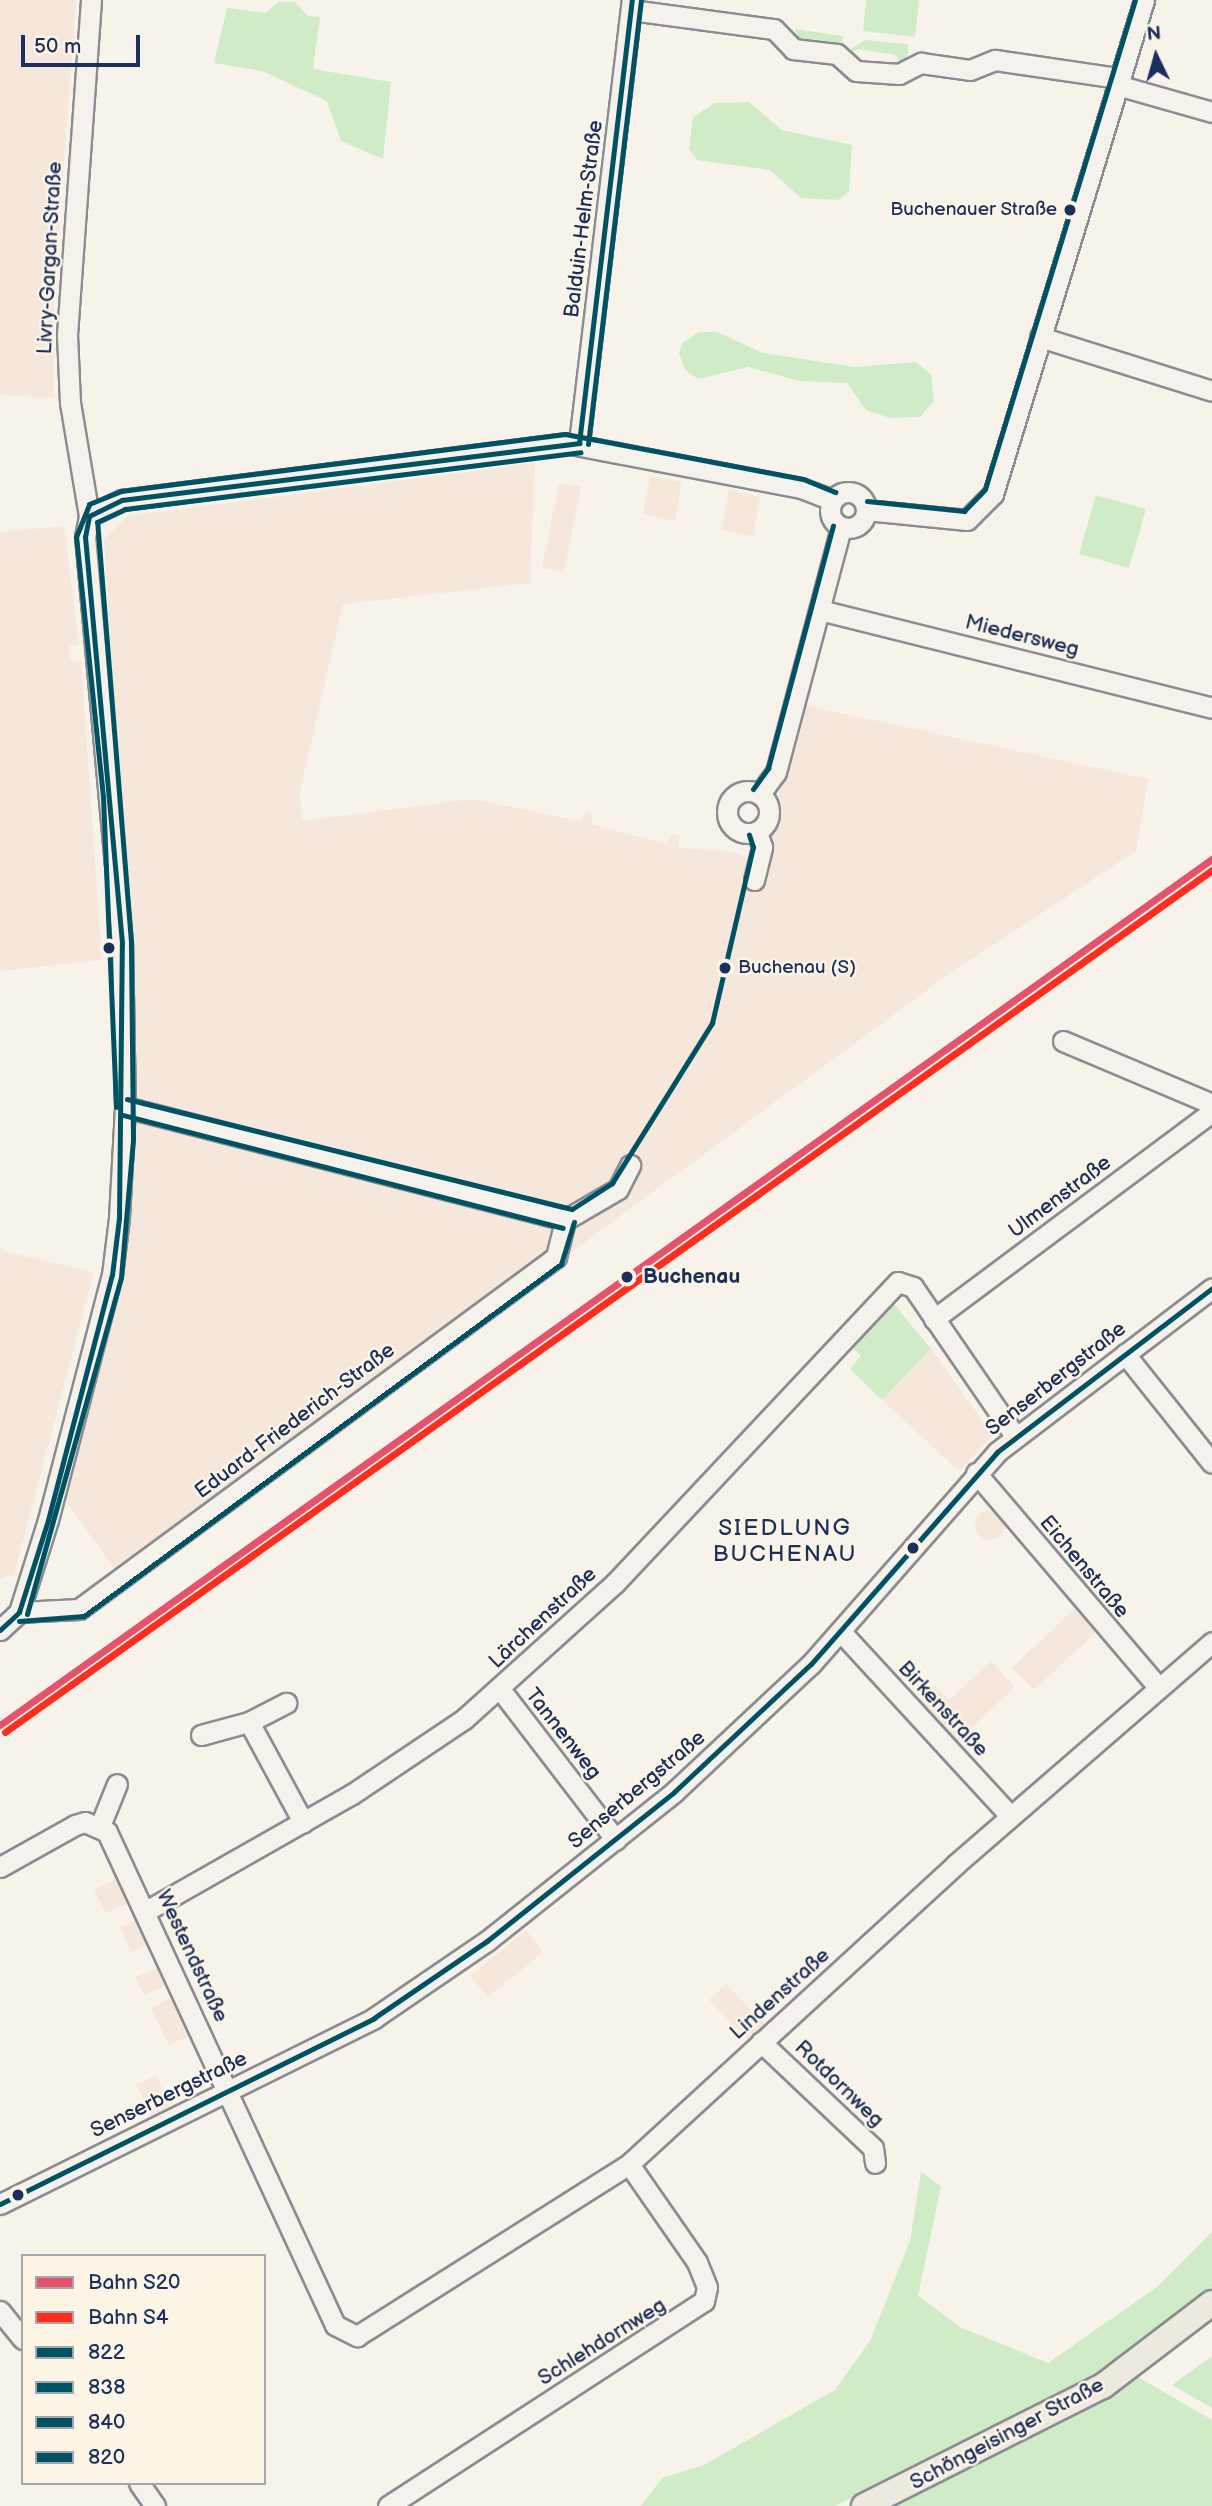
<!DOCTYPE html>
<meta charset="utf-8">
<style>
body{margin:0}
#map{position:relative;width:1212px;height:2506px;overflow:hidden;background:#f7f3ea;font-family:"Balsamiq Sans",sans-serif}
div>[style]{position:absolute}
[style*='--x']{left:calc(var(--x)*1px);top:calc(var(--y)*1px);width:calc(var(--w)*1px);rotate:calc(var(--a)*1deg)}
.built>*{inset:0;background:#f5e7dc}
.round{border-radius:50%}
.green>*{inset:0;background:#cfecc7}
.roads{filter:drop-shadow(2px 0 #8a8c91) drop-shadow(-2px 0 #8a8c91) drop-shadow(0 2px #8a8c91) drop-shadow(0 -2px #8a8c91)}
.minor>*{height:19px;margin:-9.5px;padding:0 9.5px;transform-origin:9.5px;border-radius:9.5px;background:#f5f2ec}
.minor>.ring{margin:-9.5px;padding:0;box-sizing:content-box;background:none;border:19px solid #f5f2ec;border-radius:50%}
.major>*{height:24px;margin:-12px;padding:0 12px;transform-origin:12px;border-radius:12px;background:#eee9de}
.bus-1>*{height:5px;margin:-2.5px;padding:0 2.5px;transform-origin:2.5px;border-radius:2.5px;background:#005262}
.bus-2>*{height:5px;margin:-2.5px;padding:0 2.5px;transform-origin:2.5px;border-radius:2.5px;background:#005262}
.bus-3>*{height:5px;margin:-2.5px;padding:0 2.5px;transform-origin:2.5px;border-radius:2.5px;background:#005262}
.bus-4>*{height:5px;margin:-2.5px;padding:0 2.5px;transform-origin:2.5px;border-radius:2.5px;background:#005262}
.rail-1>*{height:7px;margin:-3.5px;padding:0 3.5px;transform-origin:3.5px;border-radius:3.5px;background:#e7526b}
.rail-2>*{height:7px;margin:-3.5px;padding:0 3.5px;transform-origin:3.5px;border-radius:3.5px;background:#ff2d1d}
.dots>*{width:19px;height:19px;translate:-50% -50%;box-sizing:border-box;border:4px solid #fcf5e5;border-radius:50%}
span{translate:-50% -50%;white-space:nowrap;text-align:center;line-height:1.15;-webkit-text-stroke:5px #fcf5e5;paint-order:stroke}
.bus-label{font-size:19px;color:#1b2f5e}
.right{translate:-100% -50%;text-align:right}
.left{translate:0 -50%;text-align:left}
.street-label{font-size:21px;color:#1b2f5e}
.stop-label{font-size:21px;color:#1b2f5e;font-weight:700}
.neighbourhood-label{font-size:23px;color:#1b2f5e;letter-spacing:2px}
.legend{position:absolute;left:21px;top:2254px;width:245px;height:231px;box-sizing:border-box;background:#fcf5e5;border:2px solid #a2a6af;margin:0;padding:9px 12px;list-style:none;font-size:21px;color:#1b2f5e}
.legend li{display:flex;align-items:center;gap:14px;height:35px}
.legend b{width:35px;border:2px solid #a2a6af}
.north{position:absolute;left:1121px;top:21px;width:70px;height:70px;-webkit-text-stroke:5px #fcf5e5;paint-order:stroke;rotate:355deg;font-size:19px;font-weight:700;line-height:28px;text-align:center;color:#1b2f5e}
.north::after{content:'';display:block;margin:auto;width:24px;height:32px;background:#1b2f5e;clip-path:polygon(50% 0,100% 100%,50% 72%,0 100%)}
.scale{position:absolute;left:21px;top:35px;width:119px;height:32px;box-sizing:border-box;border:4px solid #1b2f5e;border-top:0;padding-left:9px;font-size:21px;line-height:24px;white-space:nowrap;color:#1b2f5e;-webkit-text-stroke:5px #fcf5e5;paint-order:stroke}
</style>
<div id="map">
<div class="built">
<div style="clip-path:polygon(0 0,76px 0,54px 297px,54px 398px,0 395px)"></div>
<div style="clip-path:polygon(535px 463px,530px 583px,343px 604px,300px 791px,302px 821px,472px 799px,580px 821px,586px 810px,593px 814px,591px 824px,666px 844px,672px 833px,680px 837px,678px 848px,734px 852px,760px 864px,803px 705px,1148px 779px,1136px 851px,945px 977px,123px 1582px,66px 1501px,120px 1284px,138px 1101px,104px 539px,127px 516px)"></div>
<div style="clip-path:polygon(650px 476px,682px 482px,675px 521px,643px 514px)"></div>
<div style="clip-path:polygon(559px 483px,581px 486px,564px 572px,542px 568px)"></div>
<div style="clip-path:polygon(729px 490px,760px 497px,753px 536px,721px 530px)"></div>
<div style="clip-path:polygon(64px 526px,79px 645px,69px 646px,70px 661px,81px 661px,102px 960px,0 971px,0 532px)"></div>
<div style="clip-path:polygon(0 1243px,2px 1251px,94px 1272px,14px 1574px,0 1579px)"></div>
<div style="clip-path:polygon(931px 1349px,993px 1435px,959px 1471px,882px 1400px)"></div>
<div class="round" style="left:975px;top:1510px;width:30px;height:30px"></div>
<div style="clip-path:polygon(1074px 1609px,1096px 1632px,1034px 1690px,1012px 1668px)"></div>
<div style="clip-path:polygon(991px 1661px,1015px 1687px,954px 1744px,915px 1703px,934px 1685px,949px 1700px)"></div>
<div style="clip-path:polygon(120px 1878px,131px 1902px,105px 1913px,94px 1889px)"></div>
<div style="clip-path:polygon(136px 1920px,148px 1944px,132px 1952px,120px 1927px)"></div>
<div style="clip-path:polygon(526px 1930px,543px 1952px,488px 1997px,470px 1976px)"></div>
<div style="clip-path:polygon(161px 1966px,170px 1984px,144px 1995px,136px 1977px)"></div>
<div style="clip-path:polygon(726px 1984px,765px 2025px,748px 2040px,709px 2000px)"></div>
<div style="clip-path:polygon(174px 1996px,193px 2034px,169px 2045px,151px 2008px)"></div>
<div style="clip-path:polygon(156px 2075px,170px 2106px,151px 2116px,136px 2085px)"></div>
</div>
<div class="green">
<div style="clip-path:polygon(866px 0,919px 0,915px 37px,863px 31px)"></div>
<div style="clip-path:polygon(278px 2px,295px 2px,308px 16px,320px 17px,313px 69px,391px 82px,383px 159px,341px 141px,327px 101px,262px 71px,214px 63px,227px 8px,266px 13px)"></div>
<div style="clip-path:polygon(795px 29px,843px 36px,842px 43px,838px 48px,799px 43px)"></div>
<div style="clip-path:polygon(865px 40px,908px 44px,908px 55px,901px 64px,896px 55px,859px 49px,852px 52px,857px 63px,850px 53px,851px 49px)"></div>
<div style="clip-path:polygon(749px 102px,782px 130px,852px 145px,849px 191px,838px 200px,801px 198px,770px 170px,697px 160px,689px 149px,693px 117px,715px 103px)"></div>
<div style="clip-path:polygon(699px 332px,717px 332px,763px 353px,854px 367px,916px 362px,931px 375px,934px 401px,920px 417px,890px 418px,866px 410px,847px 383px,799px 381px,748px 367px,698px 379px,685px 370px,679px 354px,682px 343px)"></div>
<div style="clip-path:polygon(1096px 495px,1146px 509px,1129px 568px,1079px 554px)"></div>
<div style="clip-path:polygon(893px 1303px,931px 1349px,882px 1400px,850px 1369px,861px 1356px,851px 1347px)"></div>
<div style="clip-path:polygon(921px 2172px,941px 2186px,918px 2296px,962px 2328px,1048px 2363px,1157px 2287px,1212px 2232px,1212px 2287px,1129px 2354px,934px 2461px,834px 2506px,641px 2506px,662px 2478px,704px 2465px,835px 2390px,870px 2341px,910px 2241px)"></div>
<div style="clip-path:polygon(1212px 2356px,1212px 2408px,1172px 2385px)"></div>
<div style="clip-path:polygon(1138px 2377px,1212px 2420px,1212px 2506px,896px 2506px)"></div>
</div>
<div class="roads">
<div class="minor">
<div style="--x:631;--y:10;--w:144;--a:7.6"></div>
<div style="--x:774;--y:29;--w:28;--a:46"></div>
<div style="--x:793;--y:49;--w:44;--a:6.5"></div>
<div style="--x:837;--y:54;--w:25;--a:42"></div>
<div style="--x:856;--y:71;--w:43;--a:4"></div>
<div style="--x:899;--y:74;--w:25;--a:-27"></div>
<div style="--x:921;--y:63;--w:49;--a:8.1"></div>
<div style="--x:970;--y:70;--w:27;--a:-22"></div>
<div style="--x:995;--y:60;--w:125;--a:8.3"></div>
<div style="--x:1117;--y:85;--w:99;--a:15.9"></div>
<div style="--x:1040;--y:337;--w:180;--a:17.4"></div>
<div style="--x:579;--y:443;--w:446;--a:-83.2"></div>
<div class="ring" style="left:830px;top:492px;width:17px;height:17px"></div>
<div style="--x:866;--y:510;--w:101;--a:5.7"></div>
<div style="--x:967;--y:520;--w:37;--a:-45"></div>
<div style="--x:993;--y:494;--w:517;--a:-73"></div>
<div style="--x:89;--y:516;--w:115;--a:-99.5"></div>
<div style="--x:70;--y:403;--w:68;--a:-92.5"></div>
<div style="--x:67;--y:335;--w:336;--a:-85.9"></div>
<div style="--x:820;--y:610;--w:404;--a:14"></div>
<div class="ring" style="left:727px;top:791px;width:23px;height:23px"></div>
<div style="--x:760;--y:794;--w:27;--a:-54"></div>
<div style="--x:776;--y:772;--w:253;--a:-75.1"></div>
<div style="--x:754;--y:880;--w:34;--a:-76"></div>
<div style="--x:762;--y:847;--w:16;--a:-108"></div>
<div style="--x:1063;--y:1041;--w:162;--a:22.9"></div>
<div style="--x:125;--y:1107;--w:454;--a:14.4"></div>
<div style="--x:565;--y:1220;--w:61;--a:-30.3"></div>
<div style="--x:618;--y:1189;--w:27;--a:-63"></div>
<div style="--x:934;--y:1319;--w:347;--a:-36.7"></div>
<div style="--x:1125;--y:1354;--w:139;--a:51.4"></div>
<div style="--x:976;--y:1473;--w:281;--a:49.6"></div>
<div style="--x:19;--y:1612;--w:60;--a:-2.9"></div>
<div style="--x:79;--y:1609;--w:593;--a:-36.43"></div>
<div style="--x:556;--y:1257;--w:38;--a:-76"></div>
<div style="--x:0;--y:1630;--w:26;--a:-43"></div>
<div style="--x:19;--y:1612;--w:96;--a:-72.5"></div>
<div style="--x:48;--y:1520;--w:253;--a:-75.4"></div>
<div style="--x:112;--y:1275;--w:57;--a:-83"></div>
<div style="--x:119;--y:1218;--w:111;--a:-86.9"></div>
<div style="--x:125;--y:1107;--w:164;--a:-91"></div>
<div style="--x:122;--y:943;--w:408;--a:-95.2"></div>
<div style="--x:85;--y:537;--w:21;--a:-79"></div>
<div style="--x:89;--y:516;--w:37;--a:-26"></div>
<div style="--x:122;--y:500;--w:447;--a:-7.3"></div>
<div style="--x:565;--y:443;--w:240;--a:10.8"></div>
<div style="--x:801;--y:488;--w:33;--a:21"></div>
<div style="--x:842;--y:1633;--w:248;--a:47.4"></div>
<div style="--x:500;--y:1689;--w:190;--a:52.5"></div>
<div style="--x:249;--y:1722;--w:42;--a:-27.2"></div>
<div style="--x:201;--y:1735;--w:50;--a:-15.2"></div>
<div style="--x:249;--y:1722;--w:114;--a:61.6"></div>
<div style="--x:100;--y:1826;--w:45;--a:-68"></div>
<div style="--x:0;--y:1867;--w:86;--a:-29.2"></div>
<div style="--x:75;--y:1825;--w:10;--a:-17"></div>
<div style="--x:85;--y:1822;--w:24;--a:24"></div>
<div style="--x:107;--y:1832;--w:543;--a:65.18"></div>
<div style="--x:335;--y:2325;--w:25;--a:27"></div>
<div style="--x:357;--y:2336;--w:322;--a:-32.3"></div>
<div style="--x:629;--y:2164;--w:444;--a:-42.5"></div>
<div style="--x:956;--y:1864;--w:339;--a:-40.9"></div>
<div style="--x:146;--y:1911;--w:237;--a:-29.6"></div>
<div style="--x:352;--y:1794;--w:135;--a:-33.8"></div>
<div style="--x:464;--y:1719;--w:203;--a:-42"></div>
<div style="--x:615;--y:1583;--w:413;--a:-46.8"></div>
<div style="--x:898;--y:1282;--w:16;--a:18"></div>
<div style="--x:913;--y:1287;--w:181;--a:55.6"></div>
<div style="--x:761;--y:2042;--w:154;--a:43.4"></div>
<div style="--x:873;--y:2148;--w:15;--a:82"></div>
<div style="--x:0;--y:2204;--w:418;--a:-26.4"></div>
<div style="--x:374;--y:2018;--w:137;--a:-34.3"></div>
<div style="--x:487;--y:1941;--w:239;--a:-38.5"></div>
<div style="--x:674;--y:1792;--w:187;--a:-43.1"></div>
<div style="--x:811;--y:1664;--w:282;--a:-48.7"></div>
<div style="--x:997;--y:1452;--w:270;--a:-37.3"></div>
<div style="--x:0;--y:2311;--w:36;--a:51"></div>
<div style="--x:139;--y:2483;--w:28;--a:55"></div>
<div style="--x:388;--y:2506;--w:377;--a:-33"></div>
<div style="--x:704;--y:2301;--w:14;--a:-78"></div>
<div style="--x:707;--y:2287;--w:27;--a:-112"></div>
<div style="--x:697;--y:2262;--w:119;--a:-124.8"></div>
</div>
<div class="major">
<div style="--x:864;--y:2506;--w:267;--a:-26.7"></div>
<div style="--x:1103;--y:2386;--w:137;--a:-37.3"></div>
</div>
</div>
<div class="bus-1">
<div style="--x:579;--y:443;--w:446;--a:-83.2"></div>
<div style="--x:0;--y:1630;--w:26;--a:-43"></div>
<div style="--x:19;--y:1612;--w:96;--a:-72.5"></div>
<div style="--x:48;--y:1520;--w:253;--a:-75.4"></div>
<div style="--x:112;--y:1275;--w:57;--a:-83"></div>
<div style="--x:119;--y:1218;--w:275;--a:-89.4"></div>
<div style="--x:122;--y:943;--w:408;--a:-95.2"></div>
<div style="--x:85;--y:537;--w:21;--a:-79"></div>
<div style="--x:89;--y:516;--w:37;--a:-26"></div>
<div style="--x:122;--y:500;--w:461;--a:-7.1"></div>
</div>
<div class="bus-2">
<div style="--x:588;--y:444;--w:446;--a:-83.2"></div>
<div style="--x:123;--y:1115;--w:454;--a:14.4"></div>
<div style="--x:27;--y:1614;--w:350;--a:-74.4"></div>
<div style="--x:121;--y:1277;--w:138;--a:-85"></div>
<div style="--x:133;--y:1140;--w:198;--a:-90.6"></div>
<div style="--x:131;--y:942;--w:421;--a:-94.6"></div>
<div style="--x:97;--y:522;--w:31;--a:-25"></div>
<div style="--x:125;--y:509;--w:459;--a:-7.1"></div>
<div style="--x:19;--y:1621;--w:65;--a:-4.4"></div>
<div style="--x:84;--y:1616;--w:593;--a:-36.43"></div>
<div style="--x:561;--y:1264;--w:44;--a:-72.8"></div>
</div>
<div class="bus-3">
<div style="--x:867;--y:501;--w:98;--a:5.9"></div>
<div style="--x:964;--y:511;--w:30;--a:-46"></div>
<div style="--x:985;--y:489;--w:511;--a:-72.95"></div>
<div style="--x:753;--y:789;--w:26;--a:-54"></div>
<div style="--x:768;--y:768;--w:251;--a:-75"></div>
<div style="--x:127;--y:1099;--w:458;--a:13.9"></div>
<div style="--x:572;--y:1209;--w:48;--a:-33"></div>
<div style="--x:612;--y:1183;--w:189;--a:-58"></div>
<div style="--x:712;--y:1023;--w:181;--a:-76.9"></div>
<div style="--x:753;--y:847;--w:13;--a:-108"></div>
<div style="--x:116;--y:1107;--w:310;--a:-92.4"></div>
<div style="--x:103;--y:797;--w:261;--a:-95.9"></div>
<div style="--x:76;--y:537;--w:35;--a:-68"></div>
<div style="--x:89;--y:504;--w:35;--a:-22"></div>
<div style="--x:121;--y:491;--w:448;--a:-7.3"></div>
<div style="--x:565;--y:434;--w:242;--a:10.7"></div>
<div style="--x:803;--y:479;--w:35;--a:22"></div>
</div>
<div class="bus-4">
<div style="--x:0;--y:2204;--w:418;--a:-26.4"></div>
<div style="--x:374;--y:2018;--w:137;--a:-34.3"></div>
<div style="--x:487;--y:1941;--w:239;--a:-38.5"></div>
<div style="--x:674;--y:1792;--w:187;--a:-43.1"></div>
<div style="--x:811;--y:1664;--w:282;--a:-48.7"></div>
<div style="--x:997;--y:1452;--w:270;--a:-37.3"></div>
</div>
<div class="rail-1">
<div style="--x:0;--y:1725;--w:1490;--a:-35.55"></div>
</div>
<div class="rail-2">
<div style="--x:5;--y:1732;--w:1483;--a:-35.53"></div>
</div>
<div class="dots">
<div style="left:1070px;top:210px;background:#1b2f5e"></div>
<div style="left:109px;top:948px;background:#1b2f5e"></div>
<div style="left:725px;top:968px;background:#1b2f5e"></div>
<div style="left:627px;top:1277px;background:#1b2f5e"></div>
<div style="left:913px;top:1548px;background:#1b2f5e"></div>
<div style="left:18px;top:2195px;background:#1b2f5e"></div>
</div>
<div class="bus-label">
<span class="right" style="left:1057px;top:210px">Buchenauer Straße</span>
<span class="left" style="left:738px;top:968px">Buchenau (S)</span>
</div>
<div class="street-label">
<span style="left:584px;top:219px;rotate:-83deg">Balduin-Helm-Straße</span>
<span style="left:50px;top:258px;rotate:-87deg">Livry-Gargan-Straße</span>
<span style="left:1022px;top:636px;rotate:14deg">Miedersweg</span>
<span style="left:1060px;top:1197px;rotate:-37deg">Ulmenstraße</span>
<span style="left:1056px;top:1379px;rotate:-38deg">Senserbergstraße</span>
<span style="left:295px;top:1421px;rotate:-37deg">Eduard-Friederich-Straße</span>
<span style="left:1084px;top:1567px;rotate:50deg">Eichenstraße</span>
<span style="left:543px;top:1618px;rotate:-43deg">Lärchenstraße</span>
<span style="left:943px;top:1709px;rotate:47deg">Birkenstraße</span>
<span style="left:563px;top:1734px;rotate:52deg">Tannenweg</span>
<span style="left:637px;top:1790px;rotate:-40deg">Senserbergstraße</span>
<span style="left:192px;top:1956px;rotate:65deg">Westendstraße</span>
<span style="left:780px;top:1994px;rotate:-42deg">Lindenstraße</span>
<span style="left:839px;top:2084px;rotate:44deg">Rotdornweg</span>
<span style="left:169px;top:2095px;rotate:-26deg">Senserbergstraße</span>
<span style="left:602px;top:2342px;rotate:-32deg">Schlehdornweg</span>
<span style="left:1007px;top:2434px;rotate:-28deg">Schöngeisinger Straße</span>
</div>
<div class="stop-label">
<span class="left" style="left:643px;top:1277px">Buchenau</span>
</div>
<div class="neighbourhood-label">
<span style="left:785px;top:1541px">SIEDLUNG<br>BUCHENAU</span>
</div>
<ul class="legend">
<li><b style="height:9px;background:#e7526b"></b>Bahn S20</li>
<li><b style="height:9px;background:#ff2d1d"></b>Bahn S4</li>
<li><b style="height:9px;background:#005262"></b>822</li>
<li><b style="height:9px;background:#005262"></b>838</li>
<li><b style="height:9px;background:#005262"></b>840</li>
<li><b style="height:9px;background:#005262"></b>820</li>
</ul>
<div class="north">N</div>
<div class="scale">50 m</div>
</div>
